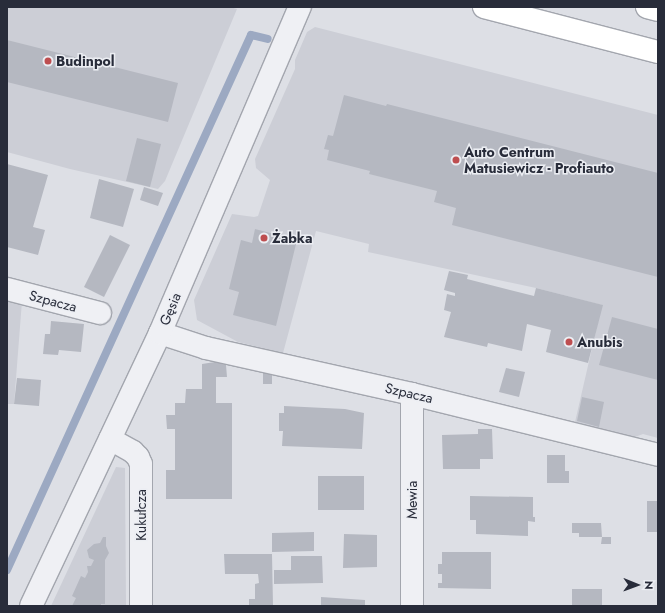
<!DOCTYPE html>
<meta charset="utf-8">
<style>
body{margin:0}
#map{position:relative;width:665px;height:613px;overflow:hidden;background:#dddfe5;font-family:Jost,sans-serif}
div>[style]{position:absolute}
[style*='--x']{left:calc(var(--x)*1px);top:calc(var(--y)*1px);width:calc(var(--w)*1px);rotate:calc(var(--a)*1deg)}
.built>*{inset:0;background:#ccced6}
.stream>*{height:8px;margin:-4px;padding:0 4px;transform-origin:4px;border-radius:4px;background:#9ca9c2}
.building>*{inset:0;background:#b5b8c1}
.roads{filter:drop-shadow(1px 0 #a3a6ae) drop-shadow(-1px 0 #a3a6ae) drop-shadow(0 1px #a3a6ae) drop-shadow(0 -1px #a3a6ae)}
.minor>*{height:22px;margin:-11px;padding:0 11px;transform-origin:11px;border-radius:11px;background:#eff0f4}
.major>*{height:22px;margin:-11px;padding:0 11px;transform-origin:11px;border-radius:11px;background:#fff}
.dots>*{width:11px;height:11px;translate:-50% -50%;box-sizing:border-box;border:2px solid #eceef3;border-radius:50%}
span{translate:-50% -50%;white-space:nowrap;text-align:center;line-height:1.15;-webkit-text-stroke:3px #eceef3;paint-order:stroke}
.poi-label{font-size:14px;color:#282c3a;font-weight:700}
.left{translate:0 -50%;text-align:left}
.street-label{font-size:14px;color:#282c3a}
.frame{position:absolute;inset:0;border:8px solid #282c3a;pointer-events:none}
.north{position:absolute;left:617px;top:565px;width:40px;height:40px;-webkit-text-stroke:3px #eceef3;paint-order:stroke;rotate:91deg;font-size:11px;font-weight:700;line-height:16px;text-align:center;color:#282c3a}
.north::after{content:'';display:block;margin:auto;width:14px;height:18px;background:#282c3a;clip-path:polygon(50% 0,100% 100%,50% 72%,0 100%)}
</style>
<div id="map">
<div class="built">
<div style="clip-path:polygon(7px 7px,230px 7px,237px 9px,165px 181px,158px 189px,70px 169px,7px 152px)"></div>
<div style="clip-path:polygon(315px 27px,658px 115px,658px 438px,643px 434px,635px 437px,575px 422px,602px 305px,536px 288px,368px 252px,369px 244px,316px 231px,283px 353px,238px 342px,197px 320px,194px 300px,232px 214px,254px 217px,258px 216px,270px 180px,256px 168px,255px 159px,295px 69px,295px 60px,307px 32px)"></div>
<div style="clip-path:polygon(7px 297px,22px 301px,14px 404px,7px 404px)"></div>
<div style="clip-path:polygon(116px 467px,125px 468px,126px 606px,51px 606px)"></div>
</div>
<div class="stream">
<div style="--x:7;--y:570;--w:588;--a:-65.48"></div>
<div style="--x:251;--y:35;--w:17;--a:13"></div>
</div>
<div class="building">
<div style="clip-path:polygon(7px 40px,178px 83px,168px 122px,7px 82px)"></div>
<div style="clip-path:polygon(344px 95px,386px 106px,387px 104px,658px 173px,658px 277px,452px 225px,456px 208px,434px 202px,437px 191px,369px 174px,370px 171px,327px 160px,329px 150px,324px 149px,328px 135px,333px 136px)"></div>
<div style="clip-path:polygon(137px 138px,161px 144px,150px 187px,126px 181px)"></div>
<div style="clip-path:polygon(7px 164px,48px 175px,33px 227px,45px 230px,38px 255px,7px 247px)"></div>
<div style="clip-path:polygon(99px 179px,134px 189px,123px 227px,90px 218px)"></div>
<div style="clip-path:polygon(144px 187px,163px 193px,158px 206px,140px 200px)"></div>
<div style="clip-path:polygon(255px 229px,297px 240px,276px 326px,233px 315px,239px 292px,229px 289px,241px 240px,252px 243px)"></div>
<div style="clip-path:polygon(110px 235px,130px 245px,104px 297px,84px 287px)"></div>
<div style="clip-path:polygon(449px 271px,468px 275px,467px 279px,534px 296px,536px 288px,603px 305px,588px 363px,546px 352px,551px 330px,527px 324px,522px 351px,488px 343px,487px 347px,444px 337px,451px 312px,444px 310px,447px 294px,455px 296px,455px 293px,444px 290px)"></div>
<div style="clip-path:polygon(612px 317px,658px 329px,658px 380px,599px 365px)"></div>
<div style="clip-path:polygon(51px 321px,84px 324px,81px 352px,59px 350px,58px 355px,43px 354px,45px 334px,50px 334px)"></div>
<div style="clip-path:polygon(215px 362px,226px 365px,227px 377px,216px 377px,216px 403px,232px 403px,232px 499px,166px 499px,166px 470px,175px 470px,175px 429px,167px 429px,166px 415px,175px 415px,175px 403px,185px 403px,186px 389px,202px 389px,202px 364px)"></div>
<div style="clip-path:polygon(506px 368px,525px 372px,519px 397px,499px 392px)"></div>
<div style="clip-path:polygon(263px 372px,272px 375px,272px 384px,263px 384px)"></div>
<div style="clip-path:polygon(17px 378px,41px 380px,39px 406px,14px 404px)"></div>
<div style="clip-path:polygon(582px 397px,604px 402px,599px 427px,577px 421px)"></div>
<div style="clip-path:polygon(284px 406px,345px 409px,364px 413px,362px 449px,282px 446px,283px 431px,279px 431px,279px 413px,284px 413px)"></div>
<div style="clip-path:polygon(478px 429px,492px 429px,493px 459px,480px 459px,480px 469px,443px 469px,442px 435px,478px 434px)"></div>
<div style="clip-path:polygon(547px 455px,565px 455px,565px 471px,569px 471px,569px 483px,547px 483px)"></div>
<div style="clip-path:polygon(318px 476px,364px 476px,364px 510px,318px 510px)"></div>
<div style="clip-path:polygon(470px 496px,533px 497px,533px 517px,535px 517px,535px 522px,528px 521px,528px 536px,476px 534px,476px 520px,470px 520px)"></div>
<div style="clip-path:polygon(647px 501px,658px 501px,658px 532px,647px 532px)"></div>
<div style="clip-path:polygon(572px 523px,601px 523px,602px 537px,579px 537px,579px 533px,572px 533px)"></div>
<div style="clip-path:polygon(314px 532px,314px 551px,272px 552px,272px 533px)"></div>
<div style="clip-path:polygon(344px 534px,377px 535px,377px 567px,343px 568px)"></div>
<div style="clip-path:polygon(103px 537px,106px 537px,106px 546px,109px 553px,105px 560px,105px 604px,101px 604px,101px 606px,72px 606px,76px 598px,72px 596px,81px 576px,85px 578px,88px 572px,87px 566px,91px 566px,94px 560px,89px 558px,87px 550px,94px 544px,100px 543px)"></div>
<div style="clip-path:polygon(602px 537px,611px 537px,611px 544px,601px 544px)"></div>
<div style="clip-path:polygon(442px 552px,491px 552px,491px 589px,438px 588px,438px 583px,442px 583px,442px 574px,438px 574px,438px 564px,442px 564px)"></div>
<div style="clip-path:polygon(224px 554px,272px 554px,273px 606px,249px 606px,249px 599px,255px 599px,255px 584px,259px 583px,258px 574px,225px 574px)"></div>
<div style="clip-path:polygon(291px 556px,322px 556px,323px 583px,274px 584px,274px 570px,291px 570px)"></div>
<div style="clip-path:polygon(572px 589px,602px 589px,602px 606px,572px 606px)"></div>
<div style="clip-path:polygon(321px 597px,365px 600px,365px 606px,321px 606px)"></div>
</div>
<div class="roads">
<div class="minor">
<div style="--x:7;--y:289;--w:96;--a:14.5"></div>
<div style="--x:160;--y:333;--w:48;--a:18.1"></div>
<div style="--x:206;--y:348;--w:211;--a:12.6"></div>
<div style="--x:412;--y:394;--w:253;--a:13.9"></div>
<div style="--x:412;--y:394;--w:212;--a:90"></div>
<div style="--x:110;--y:439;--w:26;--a:29"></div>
<div style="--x:133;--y:452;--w:7;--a:45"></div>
<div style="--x:138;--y:457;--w:8;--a:67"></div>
<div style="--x:141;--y:464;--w:142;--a:90"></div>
<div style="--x:31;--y:606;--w:302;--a:-64.7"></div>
<div style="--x:160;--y:333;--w:355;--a:-66.8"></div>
</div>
<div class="major">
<div style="--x:484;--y:7;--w:180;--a:14.5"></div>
<div style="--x:647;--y:7;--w:11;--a:15"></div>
</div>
</div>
<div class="dots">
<div style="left:48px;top:61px;background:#be4e50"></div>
<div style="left:456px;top:160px;background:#be4e50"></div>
<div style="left:264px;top:238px;background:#be4e50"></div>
<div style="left:569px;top:342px;background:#be4e50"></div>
</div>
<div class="poi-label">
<span class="left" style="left:56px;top:61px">Budinpol</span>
<span class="left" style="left:464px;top:160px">Auto Centrum<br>Matusiewicz - Profiauto</span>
<span class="left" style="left:272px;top:238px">Żabka</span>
<span class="left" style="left:577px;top:342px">Anubis</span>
</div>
<div class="street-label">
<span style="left:53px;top:301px;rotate:15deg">Szpacza</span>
<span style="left:170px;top:309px;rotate:-67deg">Gęsia</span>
<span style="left:409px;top:393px;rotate:13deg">Szpacza</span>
<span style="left:412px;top:500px;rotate:-90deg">Mewia</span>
<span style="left:141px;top:515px;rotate:-90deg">Kukułcza</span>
</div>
<div class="frame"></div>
<div class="north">N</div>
</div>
